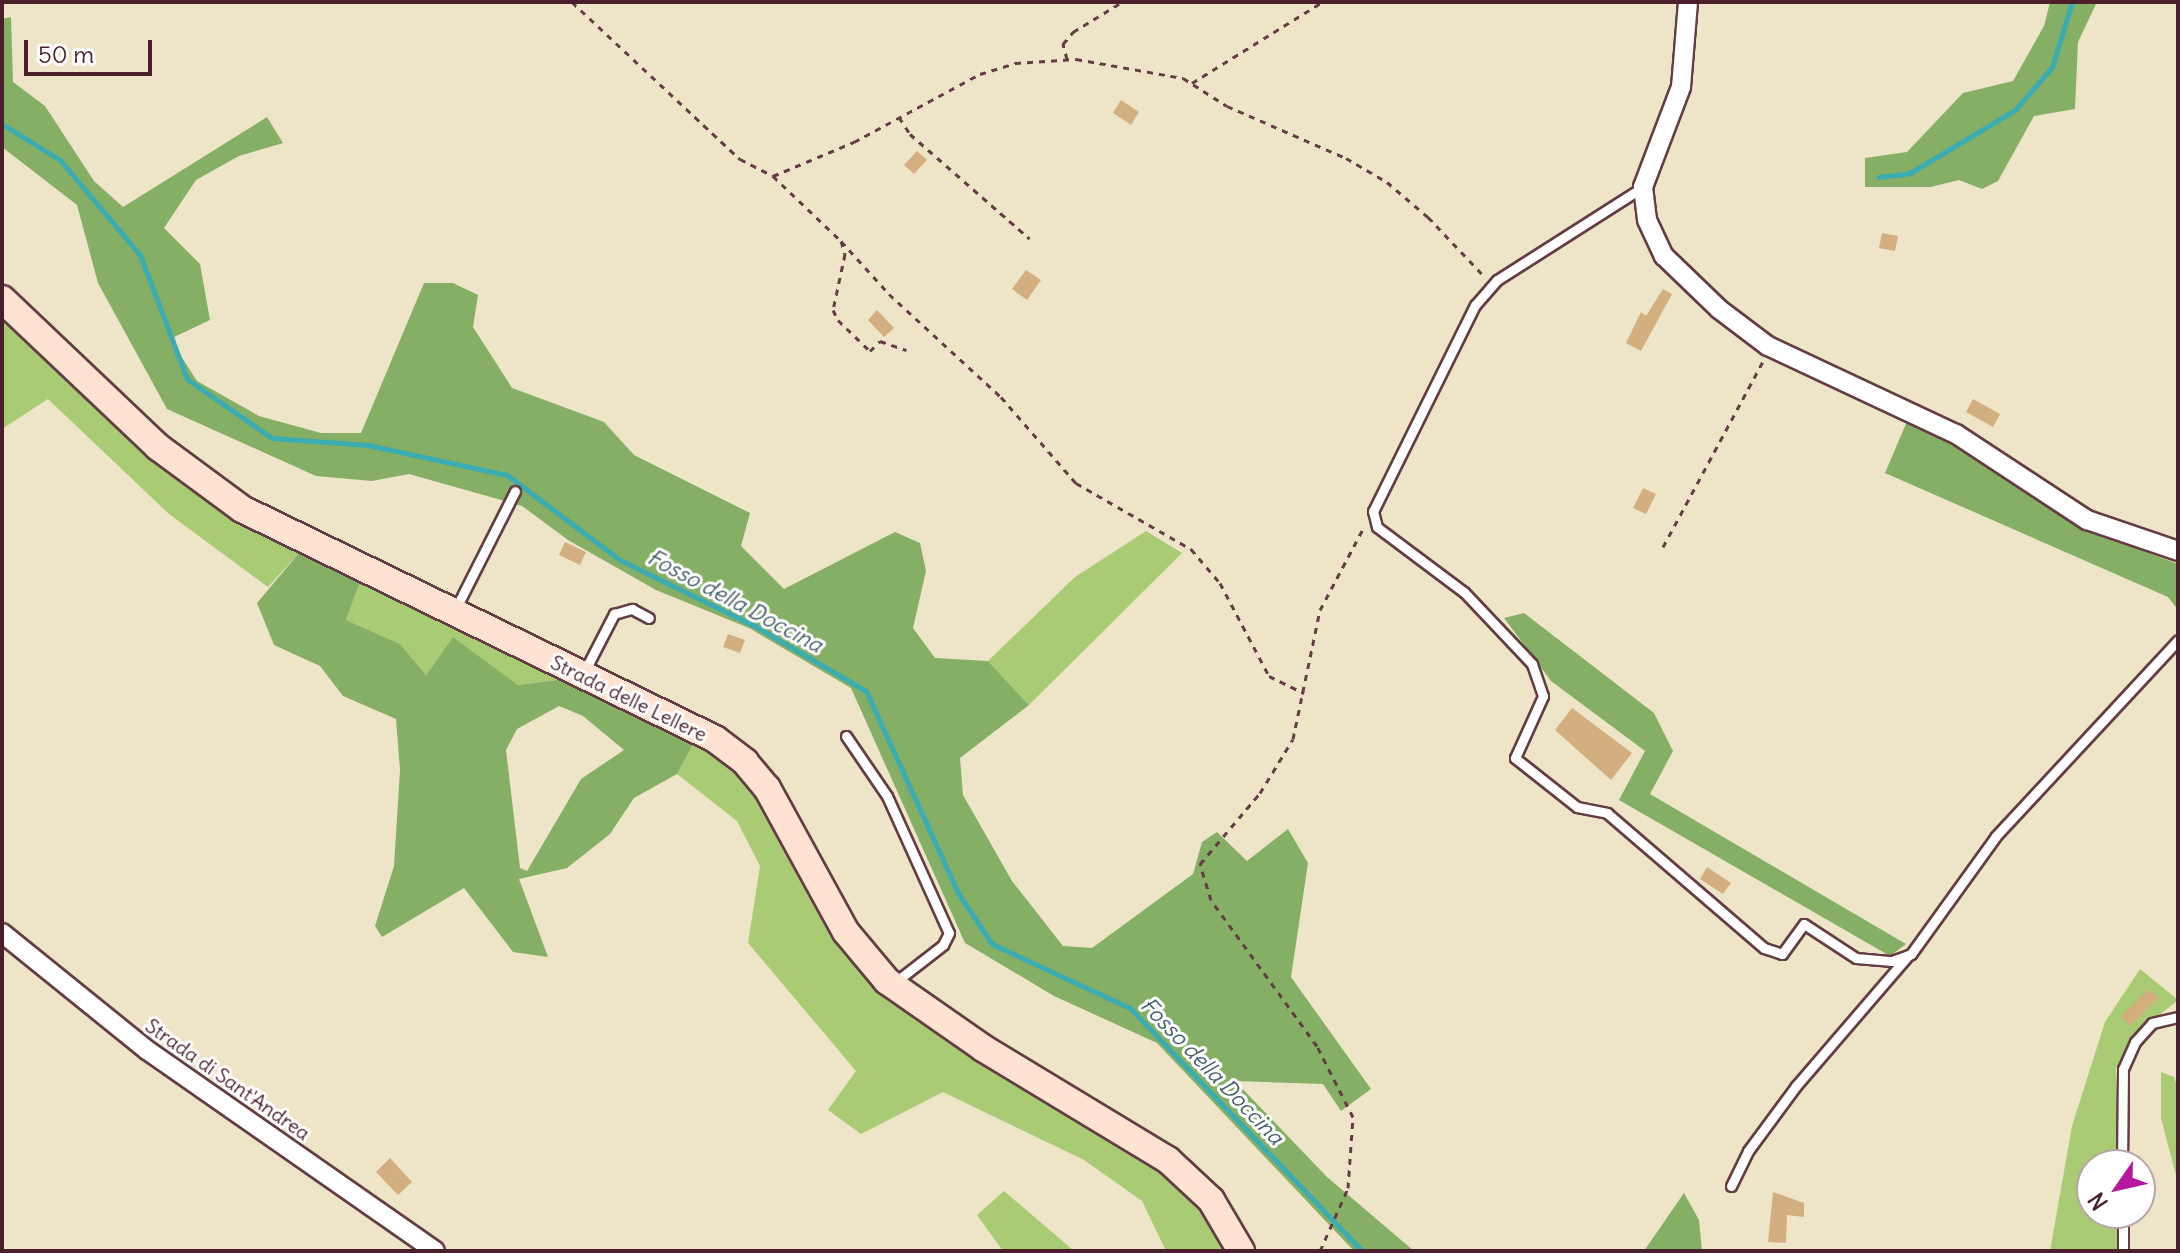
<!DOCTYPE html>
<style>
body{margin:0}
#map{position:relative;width:2180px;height:1253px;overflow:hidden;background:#eee5c8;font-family:Delius,sans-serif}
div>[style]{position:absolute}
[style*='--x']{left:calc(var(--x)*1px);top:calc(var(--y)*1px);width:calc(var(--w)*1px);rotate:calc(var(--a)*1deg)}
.green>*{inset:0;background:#a9cb74}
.forest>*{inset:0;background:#86af66}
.stream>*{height:5px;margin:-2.5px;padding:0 2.5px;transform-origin:2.5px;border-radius:2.5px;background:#3aacb2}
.building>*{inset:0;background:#d3af7f}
.path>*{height:3px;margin-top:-1.5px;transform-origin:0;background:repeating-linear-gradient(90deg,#633d43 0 6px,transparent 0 12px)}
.roads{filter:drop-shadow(2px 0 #633d43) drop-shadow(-2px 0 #633d43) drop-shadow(0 2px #633d43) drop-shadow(0 -2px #633d43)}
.lane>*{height:9px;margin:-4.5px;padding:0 4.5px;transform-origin:4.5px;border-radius:4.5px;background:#fff}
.street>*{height:18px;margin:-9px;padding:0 9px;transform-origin:9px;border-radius:9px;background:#fff}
.secondary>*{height:26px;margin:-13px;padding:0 13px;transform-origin:13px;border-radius:13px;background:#fee3d2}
span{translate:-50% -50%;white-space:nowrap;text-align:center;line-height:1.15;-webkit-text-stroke:6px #fff;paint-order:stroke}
.street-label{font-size:20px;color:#4a1f2b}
.water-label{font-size:22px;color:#435e68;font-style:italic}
.frame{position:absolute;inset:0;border:4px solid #4a1f2b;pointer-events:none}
.north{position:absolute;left:2076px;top:1149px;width:80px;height:80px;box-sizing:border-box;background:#fff;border:2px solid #b7a5aa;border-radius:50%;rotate:236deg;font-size:22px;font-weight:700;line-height:32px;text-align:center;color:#4a1f2b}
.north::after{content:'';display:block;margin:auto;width:28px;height:36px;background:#b5179e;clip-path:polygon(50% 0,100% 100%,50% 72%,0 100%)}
.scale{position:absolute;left:24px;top:40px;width:128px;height:36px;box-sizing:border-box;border:4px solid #4a1f2b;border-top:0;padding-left:10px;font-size:24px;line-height:28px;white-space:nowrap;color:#4a1f2b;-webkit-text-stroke:6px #fff;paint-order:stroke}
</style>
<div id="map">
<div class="green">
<div style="clip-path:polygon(2px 314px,160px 463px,203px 497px,299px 553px,268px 587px,169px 514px,48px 399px,2px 429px)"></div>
<div style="clip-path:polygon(1146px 531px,1182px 553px,1029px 705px,988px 661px,1075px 577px)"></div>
<div style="clip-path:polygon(360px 582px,564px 679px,518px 685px,453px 637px,426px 675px,400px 644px,346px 620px)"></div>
<div style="clip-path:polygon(694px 743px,723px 757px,766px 807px,818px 909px,881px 993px,1177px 1179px,1230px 1251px,1166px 1251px,1142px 1201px,1084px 1160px,943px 1092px,861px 1134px,828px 1110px,856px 1071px,748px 943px,760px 866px,737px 821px,677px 774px)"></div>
<div style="clip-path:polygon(2140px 969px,2178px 1000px,2133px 1036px,2116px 1068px,2116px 1165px,2092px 1165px,2092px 1213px,2117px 1213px,2117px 1251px,2050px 1251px,2072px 1126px,2105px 1022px)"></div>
<div style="clip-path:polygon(2161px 1072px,2174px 1077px,2178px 1088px,2178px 1183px,2161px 1118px)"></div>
<div style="clip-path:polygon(1004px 1191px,1073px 1250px,1073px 1251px,1003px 1251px,977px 1215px)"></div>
</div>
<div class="forest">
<div style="clip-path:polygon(2050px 2px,2097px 2px,2078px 42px,2075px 109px,2034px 116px,1998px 181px,1982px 189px,1959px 180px,1931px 187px,1865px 187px,1865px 158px,1907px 152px,1963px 93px,2013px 81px,2044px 26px)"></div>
<div style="clip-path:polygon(11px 17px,13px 82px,45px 106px,94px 181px,123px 207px,267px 117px,283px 143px,239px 156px,196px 180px,164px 228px,200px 264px,210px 320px,170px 339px,197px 381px,259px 416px,321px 433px,361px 433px,424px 283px,453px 283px,478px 295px,473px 327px,512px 388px,604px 422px,634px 455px,750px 513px,741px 546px,784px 589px,895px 532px,920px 543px,926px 571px,913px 628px,935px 658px,988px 661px,1029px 705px,960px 758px,963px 795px,1012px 881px,1063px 946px,1092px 948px,1193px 874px,1202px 842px,1217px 832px,1247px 861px,1288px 829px,1308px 863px,1291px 977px,1371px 1089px,1341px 1111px,1323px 1084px,1235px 1081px,1327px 1177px,1414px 1251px,1354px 1251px,1157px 1043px,1054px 996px,965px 943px,851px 688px,749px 628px,656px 590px,568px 540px,522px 506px,409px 474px,372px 481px,316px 476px,167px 409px,98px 283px,77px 205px,2px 147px,2px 19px)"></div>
<div style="clip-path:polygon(1908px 419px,1958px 444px,2082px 528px,2178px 564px,2178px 610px,2168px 597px,1885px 473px)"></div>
<div style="clip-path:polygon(evenodd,299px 553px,360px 582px,346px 620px,400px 644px,426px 675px,453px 637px,518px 685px,564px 679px,694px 743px,677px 774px,634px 798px,610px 834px,567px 868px,519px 879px,548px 957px,513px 952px,464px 888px,382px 937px,375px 926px,394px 866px,400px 770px,396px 719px,343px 696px,320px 666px,274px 645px,257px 603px,299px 553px,559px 706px,583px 716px,624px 750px,581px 779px,527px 871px,520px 868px,506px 750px,517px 729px,559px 706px)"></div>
<div style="clip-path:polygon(1524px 613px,1654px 713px,1673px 751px,1650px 794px,1906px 944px,1890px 956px,1619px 800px,1645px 751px,1551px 681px,1504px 618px)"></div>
<div style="clip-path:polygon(1684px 1193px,1699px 1220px,1702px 1251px,1644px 1251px)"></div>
</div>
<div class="stream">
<div style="--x:2;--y:124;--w:68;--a:31.8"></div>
<div style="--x:60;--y:160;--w:124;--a:49.9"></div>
<div style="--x:140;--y:255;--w:133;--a:69.2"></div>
<div style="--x:187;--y:379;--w:103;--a:34.8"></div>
<div style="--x:272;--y:438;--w:96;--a:4.2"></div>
<div style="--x:368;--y:445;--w:142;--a:12.2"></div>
<div style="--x:507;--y:475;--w:141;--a:37"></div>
<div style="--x:620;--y:560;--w:150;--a:26.1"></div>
<div style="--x:755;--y:626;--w:129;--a:30.4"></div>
<div style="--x:866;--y:691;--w:222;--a:65.5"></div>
<div style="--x:958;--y:893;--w:61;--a:56.3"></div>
<div style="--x:992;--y:944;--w:152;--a:24.9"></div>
<div style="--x:1130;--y:1008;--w:336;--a:46.3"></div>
<div style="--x:1879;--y:177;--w:31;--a:-7"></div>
<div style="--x:1910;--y:173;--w:122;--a:-31"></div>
<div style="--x:2015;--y:110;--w:57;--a:-49.3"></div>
<div style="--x:2052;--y:67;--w:68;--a:-72.9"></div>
</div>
<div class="building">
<div style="clip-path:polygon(1121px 100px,1139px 112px,1131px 125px,1113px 113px)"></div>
<div style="clip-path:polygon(917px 151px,927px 160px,914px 174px,904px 165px)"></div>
<div style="clip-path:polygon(1882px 233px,1898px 236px,1895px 251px,1879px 248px)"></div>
<div style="clip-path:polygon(1026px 270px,1041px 280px,1027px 300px,1012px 289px)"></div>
<div style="clip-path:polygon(1663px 289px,1672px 294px,1641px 351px,1626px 343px,1641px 312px,1646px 316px)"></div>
<div style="clip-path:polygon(877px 310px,894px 328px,884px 337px,868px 320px)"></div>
<div style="clip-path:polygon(1973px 399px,2000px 414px,1993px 427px,1966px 412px)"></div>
<div style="clip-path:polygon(1643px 488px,1656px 494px,1646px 514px,1633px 508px)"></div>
<div style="clip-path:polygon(565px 542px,586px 552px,580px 565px,559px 555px)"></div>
<div style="clip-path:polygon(728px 634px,745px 640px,740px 653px,723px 647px)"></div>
<div style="clip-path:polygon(1572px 708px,1632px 753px,1611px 780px,1555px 730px)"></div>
<div style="clip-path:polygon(1707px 867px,1731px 883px,1723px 894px,1700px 879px)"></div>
<div style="clip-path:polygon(2149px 989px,2158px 998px,2130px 1026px,2121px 1016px)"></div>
<div style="clip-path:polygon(390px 1158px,412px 1182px,398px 1195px,376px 1172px)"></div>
<div style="clip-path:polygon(1773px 1192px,1804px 1203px,1804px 1217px,1787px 1215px,1786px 1243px,1768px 1242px)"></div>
</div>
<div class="path">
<div style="--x:572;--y:2;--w:230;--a:43.1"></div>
<div style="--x:740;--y:159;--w:37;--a:27"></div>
<div style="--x:773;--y:176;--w:88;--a:-22.8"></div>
<div style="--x:854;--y:142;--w:143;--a:-28.4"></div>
<div style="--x:980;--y:74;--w:37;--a:-17"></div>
<div style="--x:1015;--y:63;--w:61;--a:-3.8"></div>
<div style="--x:1076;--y:59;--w:109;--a:10.1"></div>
<div style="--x:1183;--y:78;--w:52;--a:32.5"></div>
<div style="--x:1227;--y:106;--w:130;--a:23.6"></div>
<div style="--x:1346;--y:158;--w:48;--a:30.3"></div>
<div style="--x:1387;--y:182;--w:54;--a:40.5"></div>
<div style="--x:1428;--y:217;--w:83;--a:46.5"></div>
<div style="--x:1067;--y:59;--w:16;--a:-105"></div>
<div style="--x:1063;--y:44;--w:16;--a:-50"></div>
<div style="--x:1073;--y:32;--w:57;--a:-31.5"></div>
<div style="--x:1192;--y:83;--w:153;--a:-31.9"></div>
<div style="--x:899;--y:117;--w:20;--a:57"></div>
<div style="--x:910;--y:134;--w:159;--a:41.2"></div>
<div style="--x:773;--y:176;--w:94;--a:43.7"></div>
<div style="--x:841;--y:241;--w:14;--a:73"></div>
<div style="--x:845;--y:254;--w:57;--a:102.1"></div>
<div style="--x:833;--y:310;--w:11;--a:63"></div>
<div style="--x:838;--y:320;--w:45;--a:44.1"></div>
<div style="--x:870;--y:351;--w:14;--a:-45"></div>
<div style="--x:880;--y:341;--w:28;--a:19"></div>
<div style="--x:841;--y:241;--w:72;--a:47.8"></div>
<div style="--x:889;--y:294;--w:152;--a:42.6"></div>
<div style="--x:1001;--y:397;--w:114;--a:48.9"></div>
<div style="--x:1076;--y:483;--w:133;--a:29.9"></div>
<div style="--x:1191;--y:549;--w:45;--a:49.5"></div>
<div style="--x:1220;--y:583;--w:105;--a:62.2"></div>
<div style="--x:1269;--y:676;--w:39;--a:26"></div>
<div style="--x:1663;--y:547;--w:211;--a:-61.7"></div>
<div style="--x:1320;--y:1251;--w:69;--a:-66"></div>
<div style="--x:1348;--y:1188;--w:71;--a:-86"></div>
<div style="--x:1353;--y:1117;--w:80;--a:-116.9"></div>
<div style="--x:1317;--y:1046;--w:180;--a:-126"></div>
<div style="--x:1211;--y:900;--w:38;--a:-107"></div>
<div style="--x:1200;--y:864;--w:93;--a:-49.8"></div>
<div style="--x:1260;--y:793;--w:63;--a:-58.6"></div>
<div style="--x:1293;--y:739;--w:132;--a:-78.2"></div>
<div style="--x:1320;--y:610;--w:94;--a:-62.1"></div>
</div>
<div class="roads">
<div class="lane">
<div style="--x:1643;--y:187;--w:173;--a:147.5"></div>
<div style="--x:1497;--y:280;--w:33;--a:131"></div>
<div style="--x:1475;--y:305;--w:230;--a:116.3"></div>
<div style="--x:1373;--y:511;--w:16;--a:76"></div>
<div style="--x:1377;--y:527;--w:109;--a:36.8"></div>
<div style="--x:1464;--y:592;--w:99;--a:46.6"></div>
<div style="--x:1532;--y:664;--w:34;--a:71"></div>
<div style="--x:1543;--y:696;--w:68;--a:114.3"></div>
<div style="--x:1515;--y:758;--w:79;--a:38.3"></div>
<div style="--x:1577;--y:807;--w:31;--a:11"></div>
<div style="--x:1607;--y:813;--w:207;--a:40.7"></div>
<div style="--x:1764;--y:948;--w:19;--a:18"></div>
<div style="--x:1782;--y:954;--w:37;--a:-54"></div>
<div style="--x:1804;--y:924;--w:62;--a:33.2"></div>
<div style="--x:1856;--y:958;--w:36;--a:5"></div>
<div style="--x:1892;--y:961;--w:20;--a:-20"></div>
<div style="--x:1911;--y:954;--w:145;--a:-54.2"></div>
<div style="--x:1996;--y:836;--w:267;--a:-47.1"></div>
<div style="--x:455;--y:610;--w:133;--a:-63.2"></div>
<div style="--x:583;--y:674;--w:68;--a:-62.7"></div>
<div style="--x:614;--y:614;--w:19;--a:-16"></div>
<div style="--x:632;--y:609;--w:19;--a:28"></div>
<div style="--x:846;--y:736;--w:73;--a:55.7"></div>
<div style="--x:887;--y:796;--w:150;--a:65.7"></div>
<div style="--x:949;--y:933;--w:13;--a:117"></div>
<div style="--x:943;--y:945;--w:62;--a:142.2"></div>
<div style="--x:2122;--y:1165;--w:96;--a:-89.4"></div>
<div style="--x:2123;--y:1069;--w:30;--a:-66"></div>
<div style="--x:2135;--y:1042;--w:25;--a:-48"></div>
<div style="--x:2152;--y:1023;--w:27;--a:-13"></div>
<div style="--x:1731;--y:1186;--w:39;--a:-64"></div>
<div style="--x:1748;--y:1151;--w:81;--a:-53.6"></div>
<div style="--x:1796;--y:1086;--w:172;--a:-49.3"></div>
<div style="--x:2123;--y:1251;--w:38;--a:-90"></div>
</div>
<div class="street">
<div style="--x:1688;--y:2;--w:85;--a:94.7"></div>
<div style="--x:1681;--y:87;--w:107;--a:110.8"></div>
<div style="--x:1643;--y:187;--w:33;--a:83"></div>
<div style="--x:1647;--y:220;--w:40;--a:65"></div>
<div style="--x:1664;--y:256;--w:76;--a:43.9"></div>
<div style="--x:1719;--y:309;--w:61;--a:37.1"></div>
<div style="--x:1768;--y:346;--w:208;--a:25.1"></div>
<div style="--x:1956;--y:434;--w:157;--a:33.3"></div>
<div style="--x:2087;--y:520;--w:96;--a:18.8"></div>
<div style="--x:2;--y:933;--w:186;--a:38.9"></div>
<div style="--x:147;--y:1050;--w:351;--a:34.9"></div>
</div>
<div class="secondary">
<div style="--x:2;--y:299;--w:215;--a:43.5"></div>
<div style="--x:158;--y:447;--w:104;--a:36.4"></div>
<div style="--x:242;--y:509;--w:526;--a:25.93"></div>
<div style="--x:715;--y:739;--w:38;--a:37"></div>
<div style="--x:745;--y:762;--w:34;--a:50"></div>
<div style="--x:767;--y:788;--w:164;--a:61.3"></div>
<div style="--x:846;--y:932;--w:64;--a:50.1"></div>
<div style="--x:887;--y:981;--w:117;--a:34.9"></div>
<div style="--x:983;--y:1048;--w:216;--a:31.2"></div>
<div style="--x:1168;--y:1160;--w:59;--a:42.9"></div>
<div style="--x:1211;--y:1200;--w:59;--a:59.5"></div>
</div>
</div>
<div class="street-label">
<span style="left:629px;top:698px;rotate:26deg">Strada delle Lellere</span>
<span style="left:228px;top:1079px;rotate:35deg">Strada di Sant'Andrea</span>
</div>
<div class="water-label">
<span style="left:735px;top:601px;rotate:28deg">Fosso della Doccina</span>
<span style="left:1212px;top:1071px;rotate:46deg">Fosso della Doccina</span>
</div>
<div class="frame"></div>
<div class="north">N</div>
<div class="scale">50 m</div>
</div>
